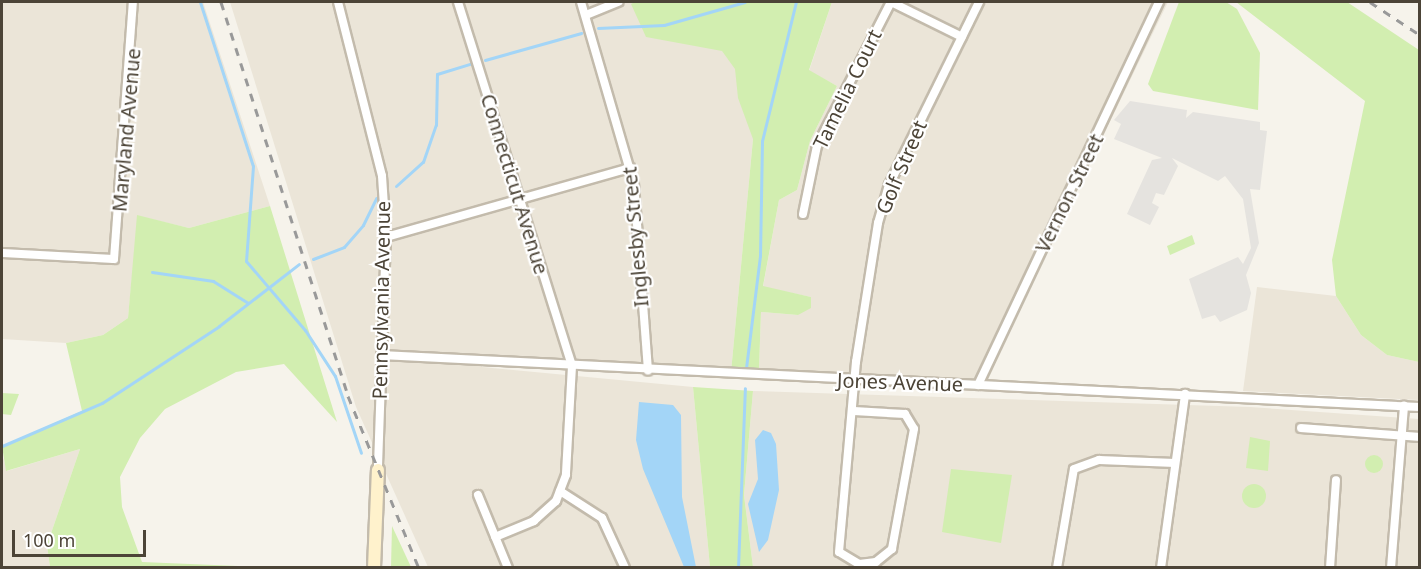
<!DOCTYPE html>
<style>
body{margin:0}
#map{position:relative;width:1421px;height:569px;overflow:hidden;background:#f6f3eb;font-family:"Noto Sans",sans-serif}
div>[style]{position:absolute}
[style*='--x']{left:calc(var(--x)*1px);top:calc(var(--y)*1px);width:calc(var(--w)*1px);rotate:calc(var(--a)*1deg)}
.residential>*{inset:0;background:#ebe5d8}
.green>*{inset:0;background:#d2eeb0}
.round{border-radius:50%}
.parking>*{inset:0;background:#e5e3df}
.water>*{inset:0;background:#a3d5f7}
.stream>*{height:3px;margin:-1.5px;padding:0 1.5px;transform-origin:1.5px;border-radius:1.5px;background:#a3d5f7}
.roads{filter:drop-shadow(2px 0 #c3bbac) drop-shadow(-2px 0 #c3bbac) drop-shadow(0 2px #c3bbac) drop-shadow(0 -2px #c3bbac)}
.street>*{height:8px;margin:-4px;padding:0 4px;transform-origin:4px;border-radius:4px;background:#fff}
.secondary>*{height:12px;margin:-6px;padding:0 6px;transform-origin:6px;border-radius:6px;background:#fff2cc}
.rail>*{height:3px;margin-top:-1.5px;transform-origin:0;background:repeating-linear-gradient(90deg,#999 0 8px,transparent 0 16px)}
span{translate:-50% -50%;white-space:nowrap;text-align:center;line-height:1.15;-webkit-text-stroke:4.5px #fff;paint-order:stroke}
.street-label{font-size:20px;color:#4c4437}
.frame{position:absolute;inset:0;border:3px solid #4c4437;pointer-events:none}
.scale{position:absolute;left:12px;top:530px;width:134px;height:27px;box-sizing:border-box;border:3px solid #4c4437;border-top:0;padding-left:8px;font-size:18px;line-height:21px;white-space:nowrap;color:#4c4437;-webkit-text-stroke:4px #fff;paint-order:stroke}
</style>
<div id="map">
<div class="residential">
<div style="clip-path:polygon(2px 2px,203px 2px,270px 206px,189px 228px,138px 216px,128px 318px,103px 335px,66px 343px,2px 339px)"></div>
<div style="clip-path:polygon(230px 2px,791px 2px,753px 139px,731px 372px,482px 357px,482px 367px,693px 387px,710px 567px,428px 567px,356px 407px)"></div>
<div style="clip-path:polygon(832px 2px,1168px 2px,985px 379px,759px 369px,761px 312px,798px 315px,811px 297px,763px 287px,779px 200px,797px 190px,810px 141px,837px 86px,809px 71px)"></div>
<div style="clip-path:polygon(1257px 287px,1336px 296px,1361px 335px,1387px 355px,1419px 362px,1419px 400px,1243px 391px)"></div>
<div style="clip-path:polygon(753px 391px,1250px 407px,1419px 419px,1419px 567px,753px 567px,744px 495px)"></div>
<div style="clip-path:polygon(80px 449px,47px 545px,50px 567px,2px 567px,2px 454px,7px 471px)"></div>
</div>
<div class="green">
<div style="clip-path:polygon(635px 2px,832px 2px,809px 70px,837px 86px,810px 141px,797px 190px,779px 200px,763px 286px,811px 297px,811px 308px,798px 315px,761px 312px,759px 369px,731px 372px,753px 139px,738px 98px,735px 69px,722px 51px,646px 37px,631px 4px)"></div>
<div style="clip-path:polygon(1179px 2px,1226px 2px,1237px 9px,1260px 53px,1258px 110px,1153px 91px,1148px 84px)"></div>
<div style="clip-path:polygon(1236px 2px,1347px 2px,1419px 50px,1419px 362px,1387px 355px,1361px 335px,1336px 296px,1332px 260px,1365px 101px)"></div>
<div style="clip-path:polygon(270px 206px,337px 422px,284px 364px,236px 372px,165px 409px,140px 438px,120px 477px,122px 507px,142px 562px,265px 567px,50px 567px,47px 545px,80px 449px,6px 471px,2px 446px,82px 411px,66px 343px,103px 335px,128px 318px,137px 215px,189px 228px)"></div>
<div style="clip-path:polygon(1192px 235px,1195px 244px,1170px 255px,1167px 246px)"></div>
<div style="clip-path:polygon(693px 387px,753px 391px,744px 495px,753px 567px,710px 567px)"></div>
<div style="clip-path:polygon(2px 393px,19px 394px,11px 415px,2px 414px)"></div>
<div style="clip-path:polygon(1250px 437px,1270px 441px,1268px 471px,1246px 468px)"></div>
<div class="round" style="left:1365px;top:455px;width:18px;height:18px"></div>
<div style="clip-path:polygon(951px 469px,1012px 475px,1001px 543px,942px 532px)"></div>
<div class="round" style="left:1242px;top:484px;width:24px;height:24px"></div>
<div style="clip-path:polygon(392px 526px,411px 567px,391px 567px)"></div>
</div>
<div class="parking">
<div style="clip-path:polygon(1130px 101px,1187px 110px,1186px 118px,1193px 112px,1260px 122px,1260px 130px,1267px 131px,1260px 190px,1250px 189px,1259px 243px,1246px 275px,1251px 293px,1247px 310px,1220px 322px,1215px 315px,1202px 319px,1189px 279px,1238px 257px,1243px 264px,1251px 248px,1243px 199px,1225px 176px,1218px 181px,1172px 158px,1178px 166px,1164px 195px,1156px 193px,1152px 203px,1159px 207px,1150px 225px,1127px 214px,1152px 160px,1162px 158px,1114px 139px,1121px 124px,1114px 120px)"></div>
</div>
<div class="water">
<div style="clip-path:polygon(639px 402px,673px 405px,681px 415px,682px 497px,696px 567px,684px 567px,643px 469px,636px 440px)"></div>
<div style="clip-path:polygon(763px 430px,771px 433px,776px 444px,779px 490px,768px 540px,759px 552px,748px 504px,758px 479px,755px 440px)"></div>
</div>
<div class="stream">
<div style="--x:200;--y:2;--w:172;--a:72.1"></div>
<div style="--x:253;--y:166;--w:95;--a:94.2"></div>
<div style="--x:246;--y:261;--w:91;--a:49.5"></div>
<div style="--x:305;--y:330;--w:55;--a:56.9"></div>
<div style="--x:335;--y:376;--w:81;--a:71.3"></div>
<div style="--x:598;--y:28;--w:66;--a:-2.6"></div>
<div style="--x:664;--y:25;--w:84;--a:-15.9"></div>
<div style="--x:485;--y:60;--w:100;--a:-15.7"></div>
<div style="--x:396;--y:186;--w:36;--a:-42"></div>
<div style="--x:423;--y:162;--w:39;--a:-71"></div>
<div style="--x:436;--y:125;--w:51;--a:-88.9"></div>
<div style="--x:437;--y:74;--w:37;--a:-17"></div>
<div style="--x:313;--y:259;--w:33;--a:-21"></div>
<div style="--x:344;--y:247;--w:29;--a:-49"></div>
<div style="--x:363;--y:225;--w:30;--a:-64"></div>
<div style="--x:152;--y:272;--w:62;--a:8.4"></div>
<div style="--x:213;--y:281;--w:41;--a:32.2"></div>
<div style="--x:746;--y:368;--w:113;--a:-82.9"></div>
<div style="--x:760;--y:256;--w:115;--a:-89"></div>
<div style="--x:762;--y:141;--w:143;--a:-76.3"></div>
<div style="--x:2;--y:446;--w:109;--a:-23.3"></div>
<div style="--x:102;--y:403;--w:140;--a:-33.3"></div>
<div style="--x:219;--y:326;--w:101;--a:-37.8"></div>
<div style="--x:738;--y:568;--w:180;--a:-87.8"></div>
</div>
<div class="roads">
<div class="street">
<div style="--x:338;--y:2;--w:179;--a:75.8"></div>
<div style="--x:382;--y:176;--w:61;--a:86.2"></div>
<div style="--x:386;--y:237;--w:233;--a:92"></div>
<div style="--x:458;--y:2;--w:381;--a:72.6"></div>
<div style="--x:572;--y:366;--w:109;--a:93.2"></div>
<div style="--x:566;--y:475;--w:28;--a:111"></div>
<div style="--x:556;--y:501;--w:30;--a:138"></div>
<div style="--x:534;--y:521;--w:42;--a:157.7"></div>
<div style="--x:581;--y:2;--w:190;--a:73.8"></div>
<div style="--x:634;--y:184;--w:187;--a:85.7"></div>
<div style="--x:891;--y:2;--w:79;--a:26.2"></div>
<div style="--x:586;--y:15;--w:35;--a:-22"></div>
<div style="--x:803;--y:214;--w:69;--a:-78.4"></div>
<div style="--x:817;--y:146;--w:162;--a:-62.8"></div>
<div style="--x:386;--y:237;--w:254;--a:-15.8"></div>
<div style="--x:2;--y:253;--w:112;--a:3.1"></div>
<div style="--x:114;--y:259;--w:258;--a:-85.8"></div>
<div style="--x:381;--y:355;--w:1040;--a:2.87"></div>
<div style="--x:978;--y:385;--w:424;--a:-64.7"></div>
<div style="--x:854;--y:411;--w:51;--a:3.4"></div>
<div style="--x:905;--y:414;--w:17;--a:59"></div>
<div style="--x:914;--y:429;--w:122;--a:100.4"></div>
<div style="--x:892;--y:549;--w:21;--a:141"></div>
<div style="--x:876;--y:562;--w:17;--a:173"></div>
<div style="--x:859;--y:564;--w:23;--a:-149"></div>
<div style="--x:839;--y:552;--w:191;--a:-84.9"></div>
<div style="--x:856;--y:362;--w:141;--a:-81"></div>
<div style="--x:878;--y:223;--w:40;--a:-74"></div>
<div style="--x:889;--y:185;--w:204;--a:-63.8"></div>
<div style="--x:1301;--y:428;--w:119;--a:4.3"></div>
<div style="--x:560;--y:491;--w:50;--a:32.7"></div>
<div style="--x:602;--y:518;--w:55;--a:65.3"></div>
<div style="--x:478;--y:495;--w:79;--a:67.7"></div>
<div style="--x:1057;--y:568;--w:100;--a:-80.3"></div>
<div style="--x:1074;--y:469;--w:27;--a:-20"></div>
<div style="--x:1099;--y:460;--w:76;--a:2.3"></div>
<div style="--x:1161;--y:568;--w:176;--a:-82.1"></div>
<div style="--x:1330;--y:568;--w:88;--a:-86.1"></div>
<div style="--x:1391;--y:568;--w:163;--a:-85.4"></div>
</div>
<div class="secondary">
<div style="--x:374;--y:568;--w:98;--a:-87.7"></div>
</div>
</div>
<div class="rail">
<div style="--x:221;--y:2;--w:414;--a:72.1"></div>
<div style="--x:348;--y:396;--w:186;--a:67.6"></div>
<div style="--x:1370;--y:2;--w:60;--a:33.4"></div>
</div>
<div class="street-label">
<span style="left:847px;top:89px;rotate:-64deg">Tamelia Court</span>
<span style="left:126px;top:130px;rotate:-85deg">Maryland Avenue</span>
<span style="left:901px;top:167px;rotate:-67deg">Golf Street</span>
<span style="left:515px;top:184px;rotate:73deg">Connecticut Avenue</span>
<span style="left:1069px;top:193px;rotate:-64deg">Vernon Street</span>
<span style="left:635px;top:237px;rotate:-95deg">Inglesby Street</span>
<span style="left:381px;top:300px;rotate:-89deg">Pennsylvania Avenue</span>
<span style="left:900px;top:382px;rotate:2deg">Jones Avenue</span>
</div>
<div class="frame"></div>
<div class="scale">100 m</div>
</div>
